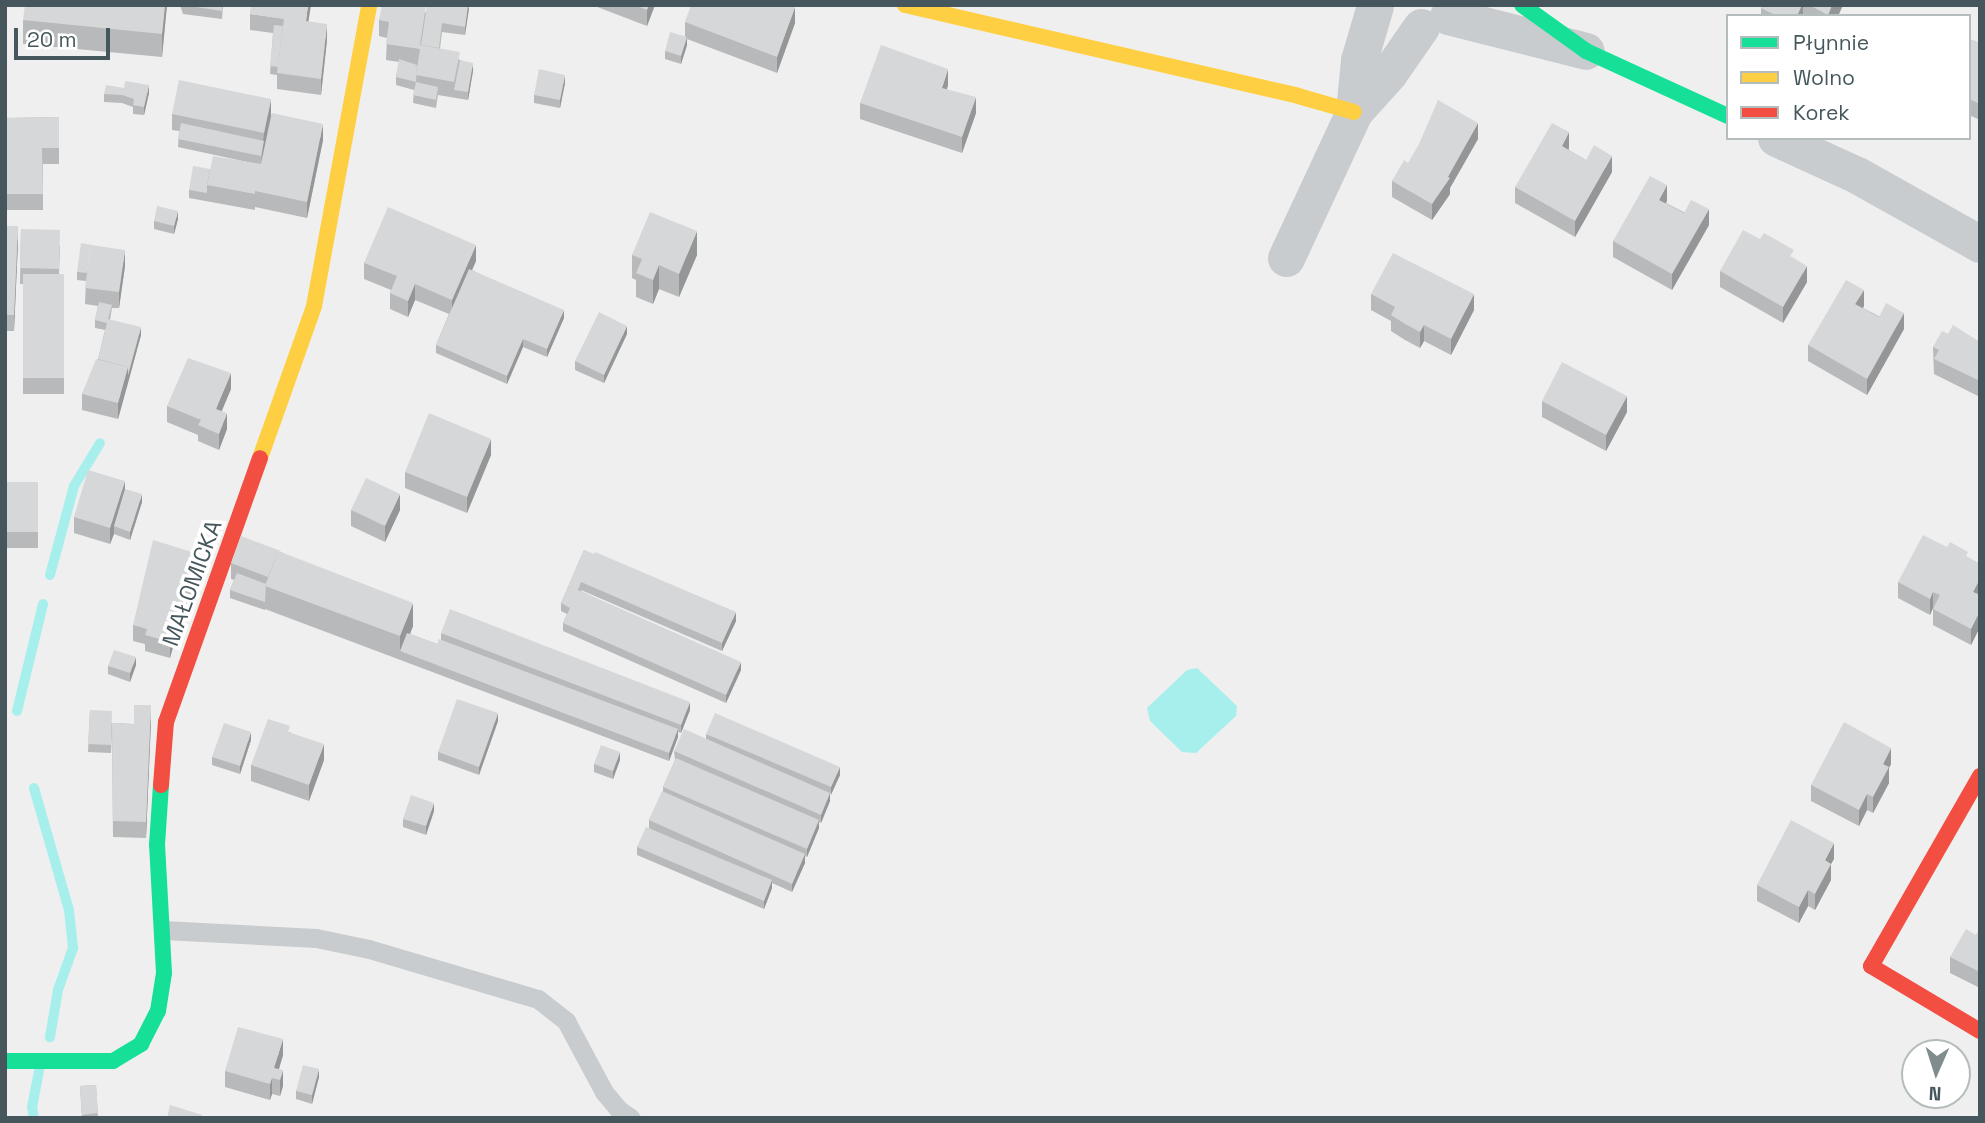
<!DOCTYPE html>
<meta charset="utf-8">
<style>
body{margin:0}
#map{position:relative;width:1985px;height:1123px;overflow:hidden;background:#f0efef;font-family:"Space Grotesk",sans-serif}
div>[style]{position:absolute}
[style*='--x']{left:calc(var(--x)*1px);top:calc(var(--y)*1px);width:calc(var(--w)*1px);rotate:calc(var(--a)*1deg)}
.water>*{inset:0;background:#a6efec}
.stream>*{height:10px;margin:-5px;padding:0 5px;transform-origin:5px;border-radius:5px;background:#a6efec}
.lane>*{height:19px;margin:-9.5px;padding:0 9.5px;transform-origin:9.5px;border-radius:9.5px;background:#c8ccce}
.street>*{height:37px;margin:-18.5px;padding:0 18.5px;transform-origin:18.5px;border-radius:18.5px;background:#c8ccce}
.fast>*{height:16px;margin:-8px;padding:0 8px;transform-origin:8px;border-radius:8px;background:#16e098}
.slow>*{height:16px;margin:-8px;padding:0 8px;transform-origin:8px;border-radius:8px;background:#ffcf43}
.jam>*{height:16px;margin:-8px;padding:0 8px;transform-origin:8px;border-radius:8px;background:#f24e42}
.wall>*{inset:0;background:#b7b9ba}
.shaded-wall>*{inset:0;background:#959697}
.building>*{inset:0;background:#d5d7d8}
span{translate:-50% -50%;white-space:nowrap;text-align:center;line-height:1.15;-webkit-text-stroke:7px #fff;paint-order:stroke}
.street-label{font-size:23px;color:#45575c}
.frame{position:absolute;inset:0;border:7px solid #45575c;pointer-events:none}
.legend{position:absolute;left:1726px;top:14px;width:245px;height:126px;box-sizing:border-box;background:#fff;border:2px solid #b5bcbe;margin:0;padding:9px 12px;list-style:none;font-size:21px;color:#45575c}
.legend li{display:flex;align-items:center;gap:14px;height:35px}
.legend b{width:35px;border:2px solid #b5bcbe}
.north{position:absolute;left:1901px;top:1039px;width:70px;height:70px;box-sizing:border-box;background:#fff;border:2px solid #b5bcbe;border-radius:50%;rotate:183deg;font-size:19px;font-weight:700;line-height:28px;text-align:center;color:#45575c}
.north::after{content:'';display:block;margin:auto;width:24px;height:32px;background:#818c8f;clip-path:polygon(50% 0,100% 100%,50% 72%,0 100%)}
.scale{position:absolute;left:14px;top:28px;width:96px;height:32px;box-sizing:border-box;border:4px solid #45575c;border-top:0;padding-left:9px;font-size:21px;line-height:24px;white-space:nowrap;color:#45575c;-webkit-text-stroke:5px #fff;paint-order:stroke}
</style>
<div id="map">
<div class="water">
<div style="clip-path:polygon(1197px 668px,1237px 706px,1236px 716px,1196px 753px,1182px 752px,1150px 721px,1147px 708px,1187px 670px)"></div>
</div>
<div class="stream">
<div style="--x:50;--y:575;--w:92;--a:-74.9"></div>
<div style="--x:74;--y:486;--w:50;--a:-58.8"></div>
<div style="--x:17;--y:711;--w:110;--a:-76.3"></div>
<div style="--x:34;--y:788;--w:127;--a:74"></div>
<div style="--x:69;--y:910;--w:38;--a:84"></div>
<div style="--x:73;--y:948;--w:45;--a:109.7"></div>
<div style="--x:58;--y:990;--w:48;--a:99.7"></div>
<div style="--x:34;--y:1118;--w:11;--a:-100"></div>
<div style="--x:32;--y:1107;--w:37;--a:-79"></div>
</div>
<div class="lane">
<div style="--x:163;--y:930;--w:153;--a:3"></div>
<div style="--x:316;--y:938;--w:54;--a:11.7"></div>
<div style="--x:369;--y:949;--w:176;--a:16.5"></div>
<div style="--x:538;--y:999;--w:36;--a:38"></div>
<div style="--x:566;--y:1021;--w:81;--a:61.8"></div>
<div style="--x:604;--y:1092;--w:23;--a:50"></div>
<div style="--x:619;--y:1110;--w:14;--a:34"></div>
</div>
<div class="street">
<div style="--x:1448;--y:16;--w:142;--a:14.2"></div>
<div style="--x:1354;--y:112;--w:52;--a:-84.5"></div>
<div style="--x:1359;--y:60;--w:56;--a:-73.5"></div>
<div style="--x:1776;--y:138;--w:89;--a:24.6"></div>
<div style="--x:1857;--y:175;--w:141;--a:29.3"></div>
<div style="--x:1286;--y:258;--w:161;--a:-65"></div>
<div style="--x:1354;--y:112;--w:52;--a:-48.1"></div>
<div style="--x:1389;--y:73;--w:56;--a:-55.2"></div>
</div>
<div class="fast">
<div style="--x:1522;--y:5;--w:79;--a:35.7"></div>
<div style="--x:1586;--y:51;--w:156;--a:24.6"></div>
<div style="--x:5;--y:1061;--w:108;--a:0"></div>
<div style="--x:113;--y:1061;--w:33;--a:-31"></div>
<div style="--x:141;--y:1044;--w:37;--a:-63"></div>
<div style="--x:158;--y:1011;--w:38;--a:-81"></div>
<div style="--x:164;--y:973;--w:128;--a:-93.1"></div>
<div style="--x:157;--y:845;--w:60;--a:-86.2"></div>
</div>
<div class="slow">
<div style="--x:905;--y:5;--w:403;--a:13"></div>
<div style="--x:1298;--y:96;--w:58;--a:15.9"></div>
<div style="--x:260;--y:458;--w:161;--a:-70.4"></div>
<div style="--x:314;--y:306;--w:306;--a:-79.6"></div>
</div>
<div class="jam">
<div style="--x:1980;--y:776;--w:219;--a:119.8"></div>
<div style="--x:1871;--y:966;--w:127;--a:30.8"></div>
<div style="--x:161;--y:785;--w:63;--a:-85.5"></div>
<div style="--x:166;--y:722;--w:280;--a:-70.4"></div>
</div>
<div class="wall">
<div style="clip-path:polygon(167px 5px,162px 57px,23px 44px,23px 20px)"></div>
<div style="clip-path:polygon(180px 5px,223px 5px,222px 19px,183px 14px)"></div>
<div style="clip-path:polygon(469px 5px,465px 35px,442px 32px,440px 49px,460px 60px,473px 71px,468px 100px,438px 95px,436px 108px,413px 103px,414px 90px,396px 85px,396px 77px,399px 62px,386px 60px,387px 38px,379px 36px,379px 20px)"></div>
<div style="clip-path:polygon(592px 5px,655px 5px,647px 26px)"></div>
<div style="clip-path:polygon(1762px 5px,1843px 5px,1838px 16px,1761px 16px,1761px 8px)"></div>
<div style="clip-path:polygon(250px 14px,308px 22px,327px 40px,321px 95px,277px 89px,277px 75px,270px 74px,273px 33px,250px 30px)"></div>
<div style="clip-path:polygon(685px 22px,795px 23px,777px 73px,687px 39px,687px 45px,681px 64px,665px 59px,665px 51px,685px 37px)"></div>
<div style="clip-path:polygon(1969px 39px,1980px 43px,1980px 120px,1969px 115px)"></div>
<div style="clip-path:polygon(565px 83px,560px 108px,534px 103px,534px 95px)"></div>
<div style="clip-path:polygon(948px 85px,947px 89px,976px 113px,962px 153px,860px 119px,860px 103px)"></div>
<div style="clip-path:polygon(149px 93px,144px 115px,133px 114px,133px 107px,122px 103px,104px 102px,104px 94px)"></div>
<div style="clip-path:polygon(172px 114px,271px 115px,323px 140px,307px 218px,255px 207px,255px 210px,189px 198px,189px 190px,210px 169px,252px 163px,178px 147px,179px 131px,172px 130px)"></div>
<div style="clip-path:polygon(59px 117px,59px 164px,43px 164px,43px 210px,5px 210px,5px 118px)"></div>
<div style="clip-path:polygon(1478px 139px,1450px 188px,1450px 194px,1432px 220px,1392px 197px,1392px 181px,1408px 163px)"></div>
<div style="clip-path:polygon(1569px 148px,1569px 150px,1586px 160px,1612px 172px,1575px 237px,1515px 203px,1515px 187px)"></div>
<div style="clip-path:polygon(1667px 201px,1666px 203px,1709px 225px,1672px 290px,1613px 257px,1613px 241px)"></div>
<div style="clip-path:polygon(178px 219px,174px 234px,154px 229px,154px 221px)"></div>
<div style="clip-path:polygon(5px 226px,18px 242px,14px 331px,5px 331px)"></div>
<div style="clip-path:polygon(21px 229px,60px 246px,59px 274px,64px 274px,64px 394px,23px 394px,23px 284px,20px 284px)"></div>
<div style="clip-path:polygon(632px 255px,697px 255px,679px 297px,659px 289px,653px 304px,636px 297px,636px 280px,632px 278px)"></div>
<div style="clip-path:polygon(1794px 258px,1807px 282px,1783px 323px,1720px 287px,1720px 271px)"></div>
<div style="clip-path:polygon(476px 261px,472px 270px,564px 318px,547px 357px,523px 347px,507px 384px,436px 353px,436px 345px,449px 314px,415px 300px,408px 317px,390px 309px,390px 293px,391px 290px,364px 279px,364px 263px)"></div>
<div style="clip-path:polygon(125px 266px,119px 308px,112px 308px,110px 320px,141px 335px,118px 419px,82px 410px,82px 394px,98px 359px,105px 330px,95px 328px,95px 320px,98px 306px,85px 304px,86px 281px,77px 280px,77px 272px)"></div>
<div style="clip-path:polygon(1371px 294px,1474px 310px,1451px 355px,1424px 341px,1420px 348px,1405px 340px,1391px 331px,1391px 321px,1371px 310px)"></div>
<div style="clip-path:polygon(1864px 306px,1863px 308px,1904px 329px,1867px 395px,1808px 361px,1808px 345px)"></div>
<div style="clip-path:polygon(627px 334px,604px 383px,575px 370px,575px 361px)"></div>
<div style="clip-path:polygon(1948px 334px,1980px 342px,1980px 397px,1934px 374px,1933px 347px)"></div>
<div style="clip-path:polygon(231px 389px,221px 411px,227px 429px,219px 450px,198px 441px,198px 435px,167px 422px,167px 406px)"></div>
<div style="clip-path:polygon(1542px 401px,1627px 412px,1606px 451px,1542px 417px)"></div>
<div style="clip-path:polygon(491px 455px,467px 513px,405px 488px,405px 472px)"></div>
<div style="clip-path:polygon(5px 482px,38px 482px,38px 548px,5px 548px)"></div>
<div style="clip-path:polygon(125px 489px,142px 502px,130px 540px,114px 534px,110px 544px,74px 533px,74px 517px)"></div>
<div style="clip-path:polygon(351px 510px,400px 510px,385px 542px,351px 526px)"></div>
<div style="clip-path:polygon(584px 550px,736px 621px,722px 651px,581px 590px,581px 591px,741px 670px,726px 703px,563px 631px,563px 623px,567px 614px,561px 611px,561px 603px)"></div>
<div style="clip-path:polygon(281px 552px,413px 626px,410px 634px,437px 644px,441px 640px,441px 633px,690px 710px,681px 733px,678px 732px,678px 737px,669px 761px,265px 609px,265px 610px,230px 598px,230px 590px,234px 580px,231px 579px,231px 563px)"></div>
<div style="clip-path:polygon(1968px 558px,1980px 564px,1980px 627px,1971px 645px,1933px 625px,1933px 608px,1930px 615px,1898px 598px,1898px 582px)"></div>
<div style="clip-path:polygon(195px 569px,193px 578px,198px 596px,195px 606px,185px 603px,170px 658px,145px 651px,145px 644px,133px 641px,133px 625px)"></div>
<div style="clip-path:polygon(136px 665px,130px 682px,108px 674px,108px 666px)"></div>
<div style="clip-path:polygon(90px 710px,112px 723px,134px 724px,151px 721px,146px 838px,113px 837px,112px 731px,111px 753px,88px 752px)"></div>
<div style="clip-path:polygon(498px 721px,479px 775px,438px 760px,438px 752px)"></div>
<div style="clip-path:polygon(290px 732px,324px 760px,309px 801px,251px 781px,251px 765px)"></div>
<div style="clip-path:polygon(706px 734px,840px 775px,830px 795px,830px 801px,821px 823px,819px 822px,819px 828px,807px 857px,805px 856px,805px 863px,792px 892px,772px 883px,772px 888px,764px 909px,637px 855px,637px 847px,649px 828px,649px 820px,663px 791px,663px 787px,675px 760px,674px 751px,706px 739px)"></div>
<div style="clip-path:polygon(251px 740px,240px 774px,212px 765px,212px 757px)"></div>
<div style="clip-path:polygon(620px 760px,613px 779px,594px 772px,594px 764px)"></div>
<div style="clip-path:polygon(1891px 764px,1889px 768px,1889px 783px,1873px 813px,1867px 810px,1859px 826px,1811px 801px,1811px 785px)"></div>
<div style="clip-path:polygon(434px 811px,426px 835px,403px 827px,403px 819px)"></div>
<div style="clip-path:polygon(1834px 859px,1831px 864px,1831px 880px,1815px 910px,1808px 906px,1799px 923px,1757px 901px,1757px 885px)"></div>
<div style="clip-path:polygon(1980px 928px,1980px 988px,1950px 973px,1950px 957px,1976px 935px)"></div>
<div style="clip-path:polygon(283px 1055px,279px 1069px,283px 1086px,280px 1096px,272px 1094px,270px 1100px,225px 1087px,225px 1071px)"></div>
<div style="clip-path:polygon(319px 1077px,312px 1104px,296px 1099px,296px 1091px)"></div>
<div style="clip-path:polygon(96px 1085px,98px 1118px,82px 1118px,80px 1086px)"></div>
</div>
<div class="shaded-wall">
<div style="clip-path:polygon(165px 5px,167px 5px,162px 57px,162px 34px)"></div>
<div style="clip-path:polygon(308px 5px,311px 5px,306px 37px,306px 21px)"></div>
<div style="clip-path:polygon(468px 5px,469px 9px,465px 35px,465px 27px)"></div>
<div style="clip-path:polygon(649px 5px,655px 5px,647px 26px,647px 10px)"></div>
<div style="clip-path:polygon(1802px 5px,1803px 5px,1803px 16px,1797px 16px)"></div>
<div style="clip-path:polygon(1832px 5px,1843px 5px,1838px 16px,1828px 16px)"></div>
<div style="clip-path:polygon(795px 7px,795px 23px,777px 73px,777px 57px)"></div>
<div style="clip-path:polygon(327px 24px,327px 40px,321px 95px,321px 79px)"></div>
<div style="clip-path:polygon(687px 37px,687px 45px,681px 64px,681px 56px)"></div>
<div style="clip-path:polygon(473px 63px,473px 71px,468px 100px,468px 92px)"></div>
<div style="clip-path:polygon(948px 69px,948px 85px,942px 104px,942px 88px)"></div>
<div style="clip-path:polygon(565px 75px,565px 83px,560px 108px,560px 100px)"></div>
<div style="clip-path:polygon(149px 85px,149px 93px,144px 115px,144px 107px)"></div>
<div style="clip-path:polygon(976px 97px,976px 113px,962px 153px,962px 137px)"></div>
<div style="clip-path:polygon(271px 99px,271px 115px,261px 164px,264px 133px)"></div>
<div style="clip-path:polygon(1478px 123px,1478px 139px,1450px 188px,1450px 194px,1432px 220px,1432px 204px)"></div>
<div style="clip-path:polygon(323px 124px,323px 140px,307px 218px,307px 202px)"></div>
<div style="clip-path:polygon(1569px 132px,1569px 148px,1562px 162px,1562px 146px)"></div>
<div style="clip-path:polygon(1612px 156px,1612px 172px,1575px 237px,1575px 221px)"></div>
<div style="clip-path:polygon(1667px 185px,1667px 201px,1659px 216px,1659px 200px)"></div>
<div style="clip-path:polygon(1709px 209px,1709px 225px,1672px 290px,1672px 274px)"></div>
<div style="clip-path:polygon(178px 211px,178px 219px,174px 234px,174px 226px)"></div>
<div style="clip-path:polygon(18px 226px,18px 242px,14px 331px,14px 315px)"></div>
<div style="clip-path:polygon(697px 231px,697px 255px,679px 297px,679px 274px)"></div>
<div style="clip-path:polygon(476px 245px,476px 261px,452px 316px,452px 300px)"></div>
<div style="clip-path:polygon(125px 250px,125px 266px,119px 308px,119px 292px)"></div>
<div style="clip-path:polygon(659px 265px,659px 289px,653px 304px,653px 280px)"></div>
<div style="clip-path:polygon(1807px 266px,1807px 282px,1783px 323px,1783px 307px)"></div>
<div style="clip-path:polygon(415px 284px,415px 300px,408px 317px,408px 301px)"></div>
<div style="clip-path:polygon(1864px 290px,1864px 306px,1855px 320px,1855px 304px)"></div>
<div style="clip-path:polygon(1474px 294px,1474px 310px,1451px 355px,1451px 339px)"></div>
<div style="clip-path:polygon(564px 310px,564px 318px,547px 357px,547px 349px)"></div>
<div style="clip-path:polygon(1904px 313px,1904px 329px,1867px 395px,1867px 379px)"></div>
<div style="clip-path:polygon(1424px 325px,1424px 341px,1420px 348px,1420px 332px)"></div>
<div style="clip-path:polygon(627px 326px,627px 334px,604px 383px,604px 375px)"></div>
<div style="clip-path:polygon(141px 327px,141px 335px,128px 383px,128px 375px)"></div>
<div style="clip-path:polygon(523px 339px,523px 347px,507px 384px,507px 376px)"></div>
<div style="clip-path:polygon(128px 367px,128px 383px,118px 419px,118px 403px)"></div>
<div style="clip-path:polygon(231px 373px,231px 389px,216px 425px,216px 409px)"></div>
<div style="clip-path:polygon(1627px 396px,1627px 412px,1606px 451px,1606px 435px)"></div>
<div style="clip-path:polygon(227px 413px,227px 429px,219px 450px,219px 434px)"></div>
<div style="clip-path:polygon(491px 439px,491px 455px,467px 513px,467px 497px)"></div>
<div style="clip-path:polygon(125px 481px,125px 497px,114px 526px,114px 534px,110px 544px,110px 528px)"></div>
<div style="clip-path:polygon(142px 494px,142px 502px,130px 540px,130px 532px)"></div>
<div style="clip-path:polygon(400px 494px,400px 510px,385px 542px,385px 526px)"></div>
<div style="clip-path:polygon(195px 553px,195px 569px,190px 588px,188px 577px)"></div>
<div style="clip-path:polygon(1980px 579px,1980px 595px,1973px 592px)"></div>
<div style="clip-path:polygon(198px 580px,198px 596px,195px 606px,195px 590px)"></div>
<div style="clip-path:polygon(185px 587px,185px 603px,170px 658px,170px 642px)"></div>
<div style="clip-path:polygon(1933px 592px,1933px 608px,1930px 615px,1930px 599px)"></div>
<div style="clip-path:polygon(413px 603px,413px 626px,403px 652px,400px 651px,400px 636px)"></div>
<div style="clip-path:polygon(1980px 611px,1980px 627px,1971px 645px,1971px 629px)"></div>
<div style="clip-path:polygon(736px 612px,736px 621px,722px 651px,722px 643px)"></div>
<div style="clip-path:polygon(136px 657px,136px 665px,130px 682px,130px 673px)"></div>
<div style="clip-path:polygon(741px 662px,741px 670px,726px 703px,726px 695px)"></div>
<div style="clip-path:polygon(690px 702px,690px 710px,681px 733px,681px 725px)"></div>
<div style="clip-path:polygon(151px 705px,151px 721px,146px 838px,146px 822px)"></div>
<div style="clip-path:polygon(498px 713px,498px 721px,479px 775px,479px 767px)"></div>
<div style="clip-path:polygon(678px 729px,678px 737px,669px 761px,669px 753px)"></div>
<div style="clip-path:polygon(251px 732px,251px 740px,240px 774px,240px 766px)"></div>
<div style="clip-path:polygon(324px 744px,324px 760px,309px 801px,309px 785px)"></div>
<div style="clip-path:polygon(1891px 748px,1891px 764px,1889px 768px,1889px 783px,1873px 813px,1873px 797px,1883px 764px)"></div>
<div style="clip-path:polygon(620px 752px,620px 760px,613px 779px,613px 771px)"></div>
<div style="clip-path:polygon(840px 767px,840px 775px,831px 795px,831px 787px)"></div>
<div style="clip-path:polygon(830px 793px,830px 801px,821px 823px,821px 815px)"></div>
<div style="clip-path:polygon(1867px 794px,1867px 810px,1859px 826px,1859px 810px)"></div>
<div style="clip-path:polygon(434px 803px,434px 811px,426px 835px,426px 826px)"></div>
<div style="clip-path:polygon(819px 820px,819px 828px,807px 857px,807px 849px)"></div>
<div style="clip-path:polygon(1834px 843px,1834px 859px,1831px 864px,1831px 880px,1815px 910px,1815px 894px,1825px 860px)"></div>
<div style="clip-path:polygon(805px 854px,805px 863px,792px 892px,792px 884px)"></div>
<div style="clip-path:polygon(772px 880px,772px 888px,764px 909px,764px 901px)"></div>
<div style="clip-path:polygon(1808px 890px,1808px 906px,1799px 923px,1799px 907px)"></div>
<div style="clip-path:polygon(283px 1039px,283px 1055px,276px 1079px,274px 1068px)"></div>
<div style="clip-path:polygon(319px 1069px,319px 1077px,312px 1104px,312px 1095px)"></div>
<div style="clip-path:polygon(283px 1070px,283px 1086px,280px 1096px,280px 1080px)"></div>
<div style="clip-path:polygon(272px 1078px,272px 1094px,270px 1100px,270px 1084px)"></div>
</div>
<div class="building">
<div style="clip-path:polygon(25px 5px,165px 5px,162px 34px,23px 20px)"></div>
<div style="clip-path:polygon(183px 5px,222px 5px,222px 11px)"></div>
<div style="clip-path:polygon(251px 5px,308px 5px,306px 21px,327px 24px,321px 79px,277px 73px,284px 19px,250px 14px)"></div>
<div style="clip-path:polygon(382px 5px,426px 5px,420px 45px,460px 52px,454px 82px,416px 75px,420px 49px,386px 44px,389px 22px,379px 20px)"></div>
<div style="clip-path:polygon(427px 5px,468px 5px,465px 27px,442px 23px,439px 48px,421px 45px)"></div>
<div style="clip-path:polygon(634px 5px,649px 5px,647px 10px)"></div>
<div style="clip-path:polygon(691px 5px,791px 5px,795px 7px,777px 57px,685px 22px)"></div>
<div style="clip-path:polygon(1762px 5px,1802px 5px,1797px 16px,1777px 16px,1761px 8px)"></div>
<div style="clip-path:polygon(1809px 5px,1832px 5px,1828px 15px)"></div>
<div style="clip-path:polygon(274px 25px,283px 26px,278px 67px,270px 66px)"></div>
<div style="clip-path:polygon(670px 32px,687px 37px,681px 56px,665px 51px)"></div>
<div style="clip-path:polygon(1969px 39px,1980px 43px,1980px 104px,1969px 99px)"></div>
<div style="clip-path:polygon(881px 45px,948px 69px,942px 88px,976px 97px,962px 137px,860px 103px)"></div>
<div style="clip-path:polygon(399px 59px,417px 65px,416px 82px,396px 77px)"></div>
<div style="clip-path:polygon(460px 60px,473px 63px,468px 92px,454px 90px)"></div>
<div style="clip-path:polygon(539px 69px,565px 75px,560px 100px,534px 95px)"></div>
<div style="clip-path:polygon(179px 80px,271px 99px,264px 133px,172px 114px)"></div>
<div style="clip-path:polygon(125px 81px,149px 85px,144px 107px,133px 105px,134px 99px,122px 95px,104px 94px,106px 85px,124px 88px)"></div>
<div style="clip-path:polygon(416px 82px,438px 87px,436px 100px,413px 95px)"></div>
<div style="clip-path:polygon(1438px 100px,1478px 123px,1448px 177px,1450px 178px,1432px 204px,1392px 181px,1404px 160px,1408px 163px,1419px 144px)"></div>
<div style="clip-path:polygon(272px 113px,323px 124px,307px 202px,255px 191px,255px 194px,207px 185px,213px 156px,261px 164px)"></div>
<div style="clip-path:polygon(59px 117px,59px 148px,42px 148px,43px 194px,5px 194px,5px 118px)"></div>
<div style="clip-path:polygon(181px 123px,264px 141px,261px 156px,178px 139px)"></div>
<div style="clip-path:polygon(1552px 123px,1569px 132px,1562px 146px,1586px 160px,1594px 145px,1612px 156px,1575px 221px,1515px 187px)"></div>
<div style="clip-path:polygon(193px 166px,210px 169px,207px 185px,207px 193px,189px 190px)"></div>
<div style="clip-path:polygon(1650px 176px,1667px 185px,1659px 200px,1684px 213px,1691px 200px,1709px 209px,1672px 274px,1613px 241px)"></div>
<div style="clip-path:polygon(157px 206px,178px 211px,174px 226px,154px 221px)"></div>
<div style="clip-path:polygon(388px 207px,476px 245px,452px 300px,415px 284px,408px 301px,390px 293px,397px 276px,364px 263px)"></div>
<div style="clip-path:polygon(650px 212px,697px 231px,679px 274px,659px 265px,653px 280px,636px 273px,642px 259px,632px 255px)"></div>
<div style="clip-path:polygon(5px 226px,18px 226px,14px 315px,5px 315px)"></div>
<div style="clip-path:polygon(21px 229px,60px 230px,59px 269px,20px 268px)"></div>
<div style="clip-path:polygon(1743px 230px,1760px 239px,1764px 233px,1794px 250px,1790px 256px,1807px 266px,1783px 307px,1720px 271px)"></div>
<div style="clip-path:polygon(81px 243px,92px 245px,91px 245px,87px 273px,77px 272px)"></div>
<div style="clip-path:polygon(91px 245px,125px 250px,119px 292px,85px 288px)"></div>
<div style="clip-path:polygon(1393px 253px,1474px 294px,1451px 339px,1424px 325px,1420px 332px,1405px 324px,1391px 315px,1395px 307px,1371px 294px)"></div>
<div style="clip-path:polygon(469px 269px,564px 310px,547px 349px,523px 339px,507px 376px,436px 345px)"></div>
<div style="clip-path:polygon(23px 274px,64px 274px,64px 378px,23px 378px)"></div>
<div style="clip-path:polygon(1846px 280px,1864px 290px,1855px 304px,1879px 317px,1886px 303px,1904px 313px,1867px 379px,1808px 345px)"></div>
<div style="clip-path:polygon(99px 302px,112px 305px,108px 319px,141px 327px,128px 375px,128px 367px,98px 359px,107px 323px,95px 320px)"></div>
<div style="clip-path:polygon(599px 312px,627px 326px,604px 375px,575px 361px)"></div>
<div style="clip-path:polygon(1953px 325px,1980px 342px,1980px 381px,1934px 359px,1939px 350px,1933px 347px,1942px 331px,1948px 334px)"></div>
<div style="clip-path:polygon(188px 358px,231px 373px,216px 409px,227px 413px,219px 434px,198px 425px,201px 420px,167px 406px)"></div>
<div style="clip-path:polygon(96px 359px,128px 367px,118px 403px,82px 394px)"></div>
<div style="clip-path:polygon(1562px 362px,1627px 396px,1606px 435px,1542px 401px)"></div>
<div style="clip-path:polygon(429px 413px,491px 439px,467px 497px,405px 472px)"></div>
<div style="clip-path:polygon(88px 470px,125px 481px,110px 528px,74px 517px)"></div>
<div style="clip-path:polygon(366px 478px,400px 494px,385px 526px,351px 510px)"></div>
<div style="clip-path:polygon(5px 482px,38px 482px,38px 532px,5px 532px)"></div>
<div style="clip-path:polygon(125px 489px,142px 494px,130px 532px,114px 526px)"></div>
<div style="clip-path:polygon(1923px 535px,1947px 547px,1950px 542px,1968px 552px,1966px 556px,1980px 564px,1980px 579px,1973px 592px,1980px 595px,1980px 611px,1971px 629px,1933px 609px,1940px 595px,1933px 592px,1930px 599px,1898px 582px)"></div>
<div style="clip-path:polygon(241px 536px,281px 551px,280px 552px,278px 551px,268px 577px,231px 563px)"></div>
<div style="clip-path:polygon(153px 540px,195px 553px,188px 577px,198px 580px,195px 590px,185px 587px,170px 642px,145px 635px,147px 629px,133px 625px)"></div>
<div style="clip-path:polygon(584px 550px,594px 554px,595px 552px,736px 612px,722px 643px,581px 582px,578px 590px,741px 662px,726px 695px,563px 623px,570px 608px,561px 603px)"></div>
<div style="clip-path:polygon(278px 551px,413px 603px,400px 636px,265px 586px)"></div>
<div style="clip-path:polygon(237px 573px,266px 584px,265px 602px,230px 590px)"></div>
<div style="clip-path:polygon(450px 609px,690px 702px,681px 725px,441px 633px)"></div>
<div style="clip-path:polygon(407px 633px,437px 644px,439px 639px,678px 729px,669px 753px,400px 651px)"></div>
<div style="clip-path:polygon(114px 650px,136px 657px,130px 673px,108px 666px)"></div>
<div style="clip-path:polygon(457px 699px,498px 713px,479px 767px,438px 752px)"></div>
<div style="clip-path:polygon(134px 705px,151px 705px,146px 822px,113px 821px,112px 723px,134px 724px)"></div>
<div style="clip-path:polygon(90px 710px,112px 711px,111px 745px,88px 744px)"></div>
<div style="clip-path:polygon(715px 713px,840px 767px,831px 787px,706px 734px)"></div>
<div style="clip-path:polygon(268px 719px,290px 726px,288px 732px,324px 744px,309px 785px,251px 765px)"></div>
<div style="clip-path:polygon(1844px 722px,1891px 748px,1883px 764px,1889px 767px,1873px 797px,1867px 794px,1859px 810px,1811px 785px)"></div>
<div style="clip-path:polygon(224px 723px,251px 732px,240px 766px,212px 757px)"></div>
<div style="clip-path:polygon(684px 729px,830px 793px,821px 815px,674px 751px)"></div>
<div style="clip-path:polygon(601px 745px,620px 752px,613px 771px,594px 764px)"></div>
<div style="clip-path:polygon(676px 758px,819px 820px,807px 849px,663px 787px)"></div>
<div style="clip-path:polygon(662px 791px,805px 854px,792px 884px,649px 820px)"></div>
<div style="clip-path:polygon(411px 795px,434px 803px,426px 826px,403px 819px)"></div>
<div style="clip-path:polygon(1791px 820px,1834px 843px,1825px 860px,1831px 864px,1815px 894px,1808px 890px,1799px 907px,1757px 885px)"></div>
<div style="clip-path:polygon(646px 827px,772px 880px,764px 901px,637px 847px)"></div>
<div style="clip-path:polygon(1980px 928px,1980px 972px,1950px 957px,1966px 929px,1976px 935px)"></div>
<div style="clip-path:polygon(238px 1027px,283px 1039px,274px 1068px,283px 1070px,280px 1080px,272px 1078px,270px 1084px,225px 1071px)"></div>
<div style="clip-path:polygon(303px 1065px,319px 1069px,312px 1095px,296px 1091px)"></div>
<div style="clip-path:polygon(96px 1085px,98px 1113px,82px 1115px,80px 1086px)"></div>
<div style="clip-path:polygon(170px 1105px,202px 1115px,201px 1118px,167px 1118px)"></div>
</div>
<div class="street-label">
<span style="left:192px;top:583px;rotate:-70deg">MAŁOMICKA</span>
</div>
<div class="frame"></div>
<ul class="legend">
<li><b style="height:9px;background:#16e098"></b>Płynnie</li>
<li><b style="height:9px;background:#ffcf43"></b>Wolno</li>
<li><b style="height:9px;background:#f24e42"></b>Korek</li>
</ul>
<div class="north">N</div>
<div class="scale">20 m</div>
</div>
